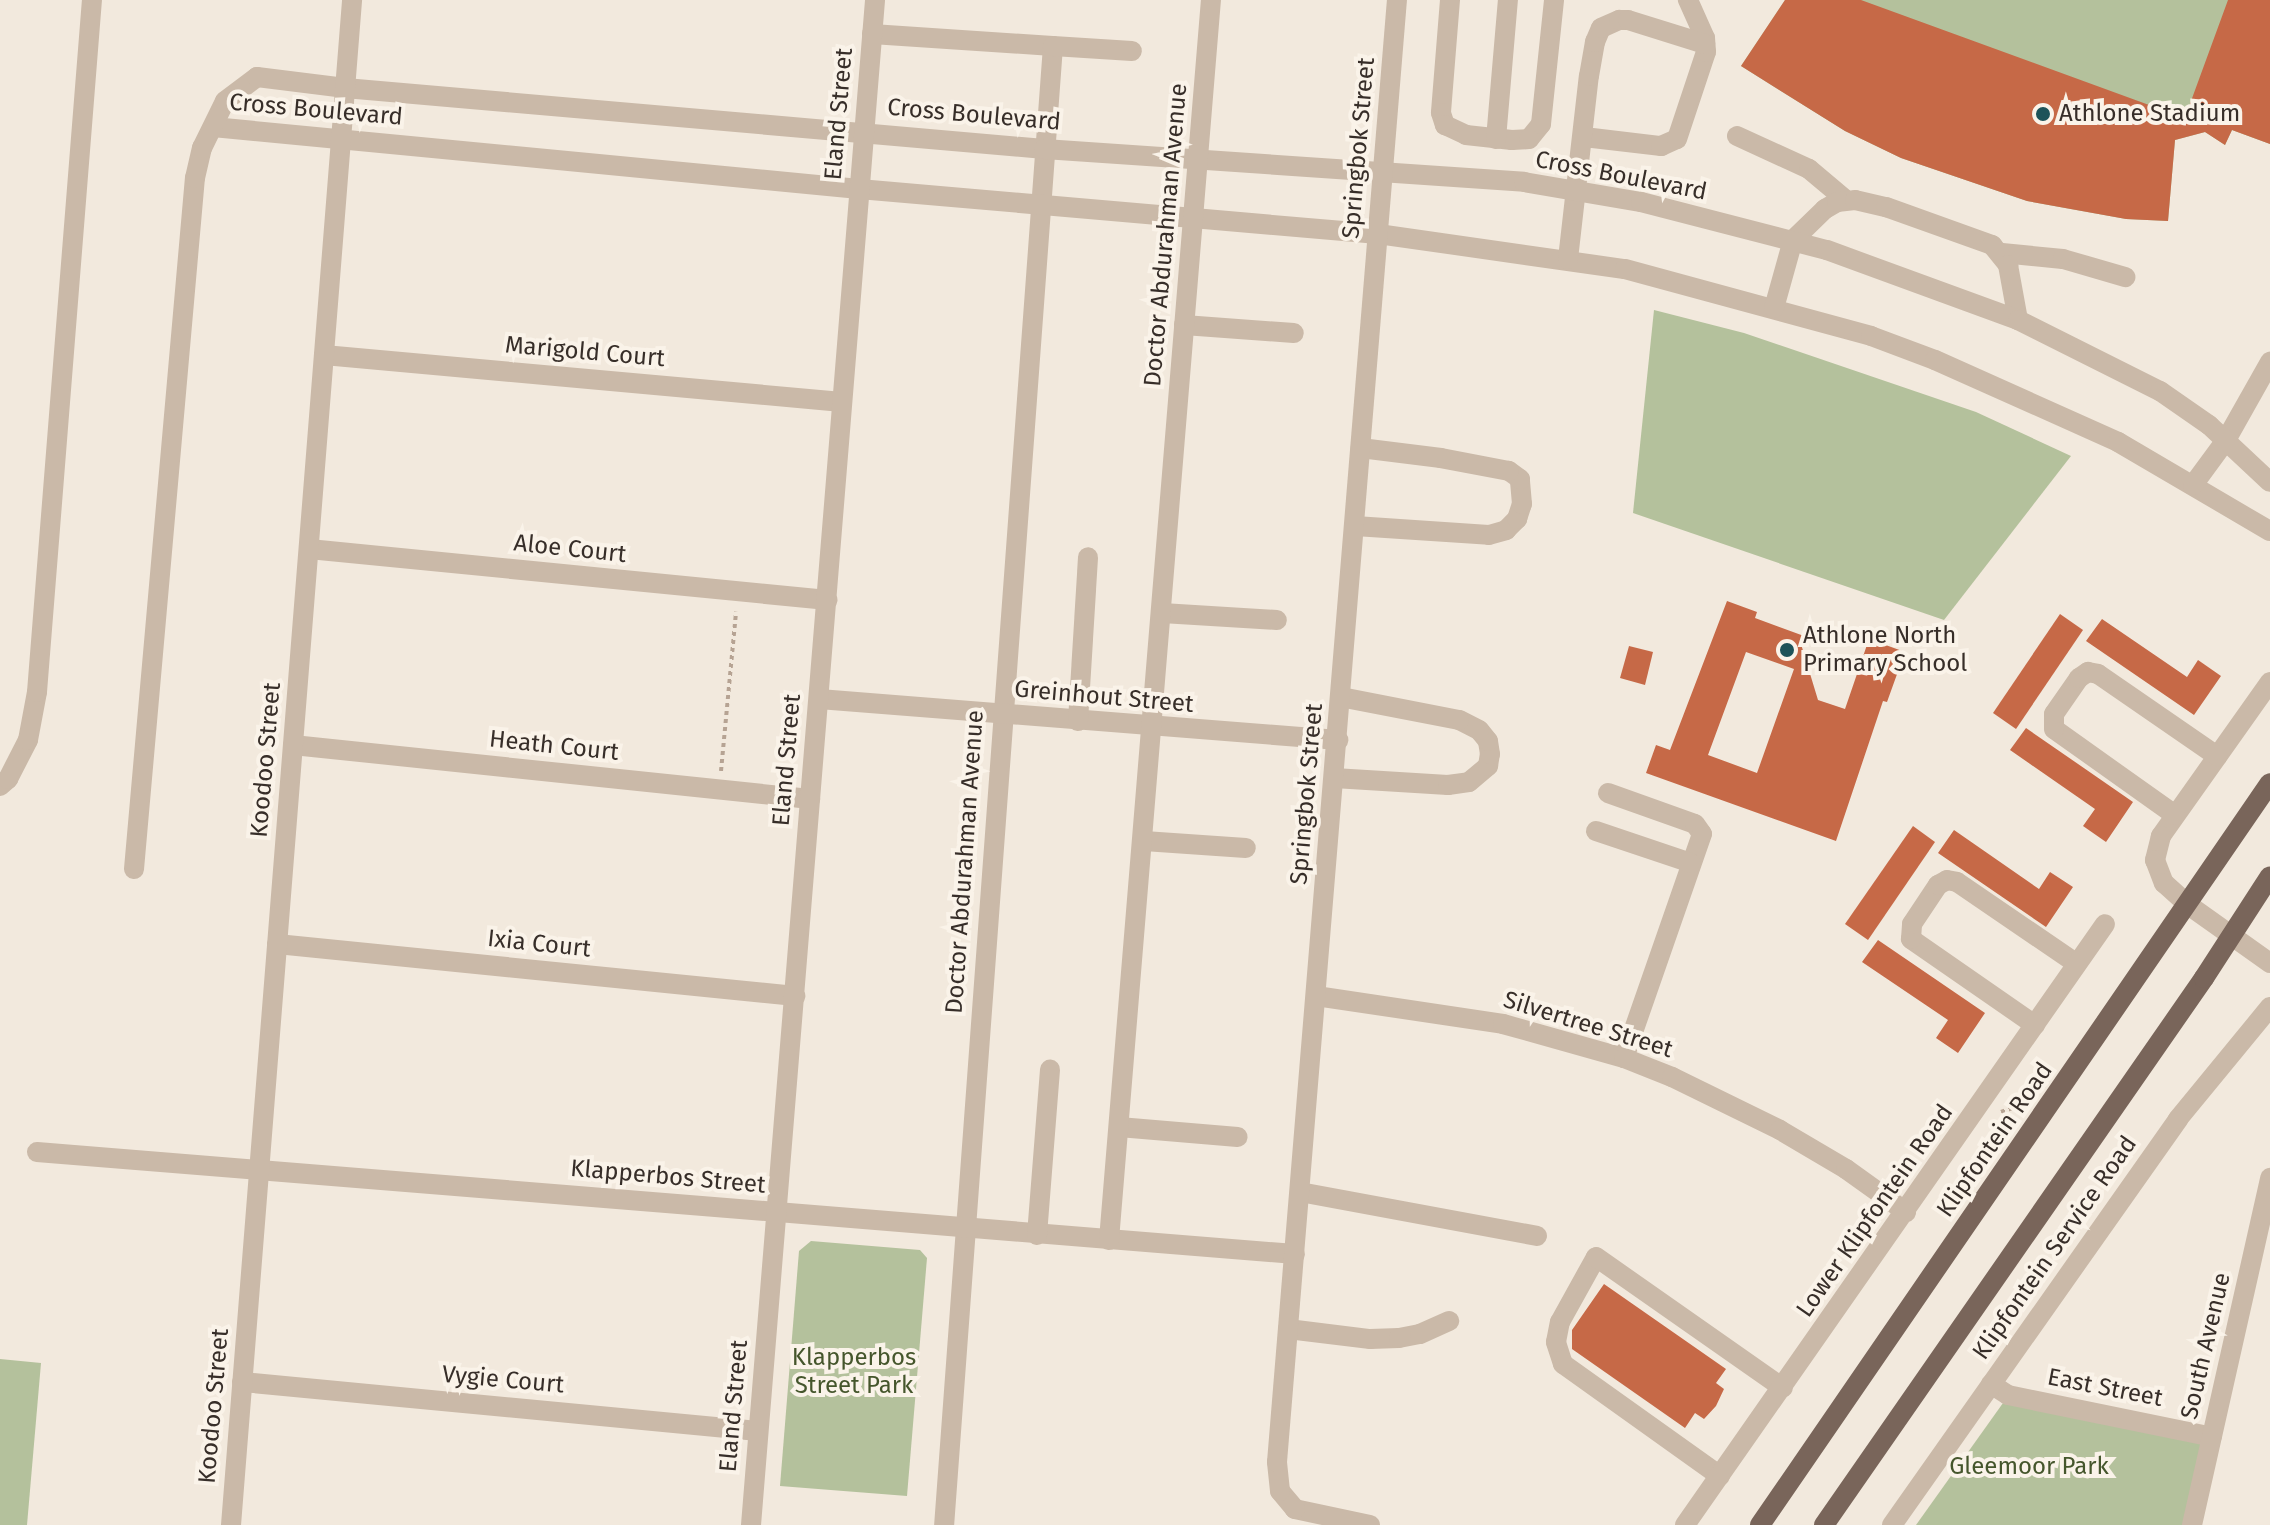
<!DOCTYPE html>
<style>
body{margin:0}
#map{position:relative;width:2270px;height:1525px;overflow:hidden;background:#f2e9dd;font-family:"Fira Sans",sans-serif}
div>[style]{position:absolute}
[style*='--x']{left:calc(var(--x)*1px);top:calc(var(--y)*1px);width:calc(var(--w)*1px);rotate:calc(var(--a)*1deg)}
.green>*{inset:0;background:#b4c19c}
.building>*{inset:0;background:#c66947}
.path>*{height:4px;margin-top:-2px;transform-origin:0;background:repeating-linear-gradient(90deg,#b6a393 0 4px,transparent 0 8px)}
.minor>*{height:20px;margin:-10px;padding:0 10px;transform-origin:10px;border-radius:10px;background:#cab9a8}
.major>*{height:20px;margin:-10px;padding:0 10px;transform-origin:10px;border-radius:10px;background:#79655a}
.dots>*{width:22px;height:22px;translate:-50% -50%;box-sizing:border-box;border:4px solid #faf3e9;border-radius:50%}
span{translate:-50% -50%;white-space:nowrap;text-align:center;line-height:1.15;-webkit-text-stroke:8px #faf3e9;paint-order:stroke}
.street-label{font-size:24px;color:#372e29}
.poi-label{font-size:24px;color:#372e29}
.left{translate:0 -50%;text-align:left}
.park-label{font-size:24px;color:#45562c}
</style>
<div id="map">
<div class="green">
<div style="clip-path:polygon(1785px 0,2270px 0,2270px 144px,2232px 130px,2225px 145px,2205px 132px,2175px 140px,2168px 221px,2126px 219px,2027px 201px,1901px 158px,1845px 131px,1741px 66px)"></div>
<div style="clip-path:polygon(1654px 310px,1744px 333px,1976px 412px,2071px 456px,1944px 620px,1633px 513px)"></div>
<div style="clip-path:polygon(811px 1241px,920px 1250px,927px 1258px,907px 1496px,780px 1486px,799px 1251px)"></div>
<div style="clip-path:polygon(0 1359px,41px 1363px,27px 1525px,0 1525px)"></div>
<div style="clip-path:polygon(2003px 1403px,2202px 1443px,2183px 1525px,1916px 1525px)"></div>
</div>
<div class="building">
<div style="clip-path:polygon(1785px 0,1861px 0,2171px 113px,2187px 112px,2228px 0,2270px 0,2270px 144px,2232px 130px,2225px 145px,2205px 132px,2175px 140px,2168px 221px,2126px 219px,2027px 201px,1901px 158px,1845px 131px,1741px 66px)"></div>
<div style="clip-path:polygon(evenodd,1727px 601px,1757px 612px,1755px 618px,1804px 636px,1801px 644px,1818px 700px,1845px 709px,1869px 639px,1905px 652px,1887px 702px,1883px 701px,1836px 841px,1646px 773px,1656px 745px,1670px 750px,1727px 601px,1746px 652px,1794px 669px,1757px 773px,1708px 755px,1746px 652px)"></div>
<div style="clip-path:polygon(2060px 614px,2083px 630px,2016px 729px,1993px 713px)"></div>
<div style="clip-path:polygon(2102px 619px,2187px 677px,2198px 660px,2221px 676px,2194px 715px,2086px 641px)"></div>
<div style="clip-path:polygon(1629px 646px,1653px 652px,1645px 685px,1620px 678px)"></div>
<div style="clip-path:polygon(2026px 728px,2133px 802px,2106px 842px,2083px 826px,2095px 809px,2010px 750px)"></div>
<div style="clip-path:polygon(1913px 826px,1935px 842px,1868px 940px,1845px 924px)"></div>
<div style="clip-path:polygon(1954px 830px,2039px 889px,2050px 872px,2073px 887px,2046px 927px,1938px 853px)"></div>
<div style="clip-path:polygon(1878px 940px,1985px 1013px,1958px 1053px,1936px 1038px,1948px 1020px,1862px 962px)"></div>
<div style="clip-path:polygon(1604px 1284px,1726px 1369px,1716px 1383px,1724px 1389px,1716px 1406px,1704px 1419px,1695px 1413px,1685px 1428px,1572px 1349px,1572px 1330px)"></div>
</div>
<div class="path">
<div style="--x:721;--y:771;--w:160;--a:-84.6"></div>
<div style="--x:2001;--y:1112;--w:18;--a:-19"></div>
<div style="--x:2018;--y:1106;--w:5;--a:37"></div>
</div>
<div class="minor">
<div style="--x:1450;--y:0;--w:113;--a:94.6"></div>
<div style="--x:1441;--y:113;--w:13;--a:72"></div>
<div style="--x:1445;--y:125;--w:23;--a:25"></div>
<div style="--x:1466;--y:135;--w:46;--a:6.2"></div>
<div style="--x:1512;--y:140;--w:17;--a:-3"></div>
<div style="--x:1529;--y:139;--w:19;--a:-51"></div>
<div style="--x:1541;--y:124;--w:125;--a:-84"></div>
<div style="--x:872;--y:34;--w:181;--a:3.8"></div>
<div style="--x:1053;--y:46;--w:1483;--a:94.21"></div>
<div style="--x:1053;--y:46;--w:79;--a:3.6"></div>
<div style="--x:213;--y:127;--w:649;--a:5.48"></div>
<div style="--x:859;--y:189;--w:521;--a:4.96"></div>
<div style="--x:1378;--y:234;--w:249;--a:8.1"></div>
<div style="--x:1625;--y:269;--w:255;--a:15.2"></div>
<div style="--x:1871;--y:336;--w:68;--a:20.6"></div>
<div style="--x:1935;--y:360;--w:201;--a:24.1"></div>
<div style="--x:2118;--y:442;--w:176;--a:30.4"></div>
<div style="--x:1737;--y:136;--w:79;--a:24.6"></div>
<div style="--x:1809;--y:169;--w:48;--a:40"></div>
<div style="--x:1584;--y:137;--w:78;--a:6.7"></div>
<div style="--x:1661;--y:146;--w:17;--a:-24"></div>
<div style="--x:1677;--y:139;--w:92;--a:-71.6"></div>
<div style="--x:1706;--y:52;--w:14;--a:-94"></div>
<div style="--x:1705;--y:38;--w:42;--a:-114.1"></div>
<div style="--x:1496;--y:139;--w:140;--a:-85.1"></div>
<div style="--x:2002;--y:253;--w:61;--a:5.6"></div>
<div style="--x:2063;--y:259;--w:65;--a:16.2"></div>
<div style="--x:1568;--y:259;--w:184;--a:-83.5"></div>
<div style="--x:1589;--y:76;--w:35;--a:-80"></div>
<div style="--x:1595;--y:42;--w:15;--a:-67"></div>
<div style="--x:1601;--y:28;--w:20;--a:-24"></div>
<div style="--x:1619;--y:20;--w:9;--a:0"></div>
<div style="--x:1628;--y:20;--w:81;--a:17.3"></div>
<div style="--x:1774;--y:308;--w:71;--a:-74.4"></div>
<div style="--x:1793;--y:240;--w:45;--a:-44.1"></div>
<div style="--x:1825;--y:209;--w:14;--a:-30"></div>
<div style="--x:1837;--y:202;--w:18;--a:-6"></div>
<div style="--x:1855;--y:200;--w:32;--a:13"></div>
<div style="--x:1886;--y:207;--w:113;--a:19.7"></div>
<div style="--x:1992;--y:245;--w:26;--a:51"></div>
<div style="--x:2008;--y:265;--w:56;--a:79.7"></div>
<div style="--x:1184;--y:325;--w:110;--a:4.2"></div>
<div style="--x:324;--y:355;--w:520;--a:5.18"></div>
<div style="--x:2193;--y:485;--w:56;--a:-53.7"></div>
<div style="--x:2226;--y:440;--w:90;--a:-60.6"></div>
<div style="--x:1355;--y:526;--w:134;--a:3.8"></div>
<div style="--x:1489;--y:535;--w:18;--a:-16"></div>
<div style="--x:1506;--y:530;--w:16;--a:-45"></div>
<div style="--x:1517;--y:519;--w:16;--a:-72"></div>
<div style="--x:1522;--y:504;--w:25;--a:-95"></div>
<div style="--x:1520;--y:479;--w:14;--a:-144"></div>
<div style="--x:1509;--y:471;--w:69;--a:-169.2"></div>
<div style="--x:1441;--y:458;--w:81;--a:-172.9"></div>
<div style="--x:309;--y:549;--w:521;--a:5.62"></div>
<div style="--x:1162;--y:613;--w:115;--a:3.5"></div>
<div style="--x:2270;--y:682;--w:189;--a:125.3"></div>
<div style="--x:2161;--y:836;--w:25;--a:104"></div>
<div style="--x:2155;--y:860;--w:25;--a:69"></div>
<div style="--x:2164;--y:883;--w:31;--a:42"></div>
<div style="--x:2187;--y:904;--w:102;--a:35.4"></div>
<div style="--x:819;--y:699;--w:521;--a:4.52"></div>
<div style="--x:1078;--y:721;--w:164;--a:-86.5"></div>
<div style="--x:293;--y:745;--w:520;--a:5.96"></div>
<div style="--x:1334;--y:778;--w:114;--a:3.5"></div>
<div style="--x:1448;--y:785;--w:21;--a:-8"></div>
<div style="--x:1469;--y:782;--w:25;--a:-40"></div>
<div style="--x:1488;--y:766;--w:12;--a:-81"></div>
<div style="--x:1490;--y:754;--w:13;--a:-99"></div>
<div style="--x:1488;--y:741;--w:14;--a:-129"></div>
<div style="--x:1479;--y:730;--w:22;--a:-153"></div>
<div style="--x:1459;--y:720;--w:120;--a:-169"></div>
<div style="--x:0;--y:786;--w:11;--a:-41"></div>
<div style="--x:8;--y:779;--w:44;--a:-62.9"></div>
<div style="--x:28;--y:740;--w:49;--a:-79.4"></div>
<div style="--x:37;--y:692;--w:694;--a:-85.46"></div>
<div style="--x:1608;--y:793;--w:92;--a:19.6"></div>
<div style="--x:1695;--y:824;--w:12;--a:55"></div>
<div style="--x:1702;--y:834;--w:237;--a:109.2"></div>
<div style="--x:2175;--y:815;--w:148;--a:-144.6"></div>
<div style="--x:2054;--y:729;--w:15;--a:-90"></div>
<div style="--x:2054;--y:714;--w:44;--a:-55.2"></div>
<div style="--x:2079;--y:678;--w:11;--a:-34"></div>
<div style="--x:2088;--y:672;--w:10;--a:11"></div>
<div style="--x:2098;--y:674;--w:145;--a:34.6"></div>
<div style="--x:1596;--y:831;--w:100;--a:18.6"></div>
<div style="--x:1144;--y:841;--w:102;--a:3.9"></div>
<div style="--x:134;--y:869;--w:694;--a:-84.96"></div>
<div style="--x:195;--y:178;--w:31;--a:-77"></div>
<div style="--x:202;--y:148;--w:52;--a:-63.9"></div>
<div style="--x:225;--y:101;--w:40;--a:-37"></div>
<div style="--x:257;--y:77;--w:89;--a:7.1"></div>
<div style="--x:345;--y:88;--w:702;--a:4.99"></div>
<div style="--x:1044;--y:149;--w:481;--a:3.9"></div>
<div style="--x:1524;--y:182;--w:119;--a:9.7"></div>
<div style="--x:1641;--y:202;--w:192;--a:14.5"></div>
<div style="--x:1827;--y:250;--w:203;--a:20.1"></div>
<div style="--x:2018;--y:320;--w:159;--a:26.6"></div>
<div style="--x:2160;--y:391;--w:60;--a:34.8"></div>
<div style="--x:2209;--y:425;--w:83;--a:43.1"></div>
<div style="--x:277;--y:944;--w:521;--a:5.73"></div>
<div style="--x:1316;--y:996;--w:189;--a:8.5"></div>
<div style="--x:1503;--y:1024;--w:126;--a:15.7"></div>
<div style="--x:1624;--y:1058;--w:52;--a:21.6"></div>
<div style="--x:1672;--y:1077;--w:120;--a:26.1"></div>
<div style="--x:1780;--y:1130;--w:77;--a:30.6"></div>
<div style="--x:1846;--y:1169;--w:74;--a:35.6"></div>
<div style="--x:2035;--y:1025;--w:151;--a:-145.3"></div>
<div style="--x:1911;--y:939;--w:15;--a:-86"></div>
<div style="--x:1912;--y:924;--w:47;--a:-56.3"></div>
<div style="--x:1938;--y:885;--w:10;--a:-29"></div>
<div style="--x:1947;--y:880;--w:10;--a:11"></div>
<div style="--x:1957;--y:882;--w:145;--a:34.3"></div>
<div style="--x:1119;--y:1127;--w:119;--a:4.8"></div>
<div style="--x:37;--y:1152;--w:1262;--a:4.64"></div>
<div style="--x:1300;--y:1192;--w:241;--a:10.5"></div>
<div style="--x:1037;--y:1235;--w:166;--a:-85.5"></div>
<div style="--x:1109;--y:1240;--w:1244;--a:-85.3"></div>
<div style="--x:1288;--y:1329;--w:83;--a:7"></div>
<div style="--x:1370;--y:1339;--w:29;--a:-2"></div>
<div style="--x:1399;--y:1338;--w:21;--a:-11"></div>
<div style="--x:1420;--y:1334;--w:32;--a:-24"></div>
<div style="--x:242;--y:1382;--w:518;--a:5.42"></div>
<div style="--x:1991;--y:1384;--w:20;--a:33"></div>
<div style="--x:2008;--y:1395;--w:208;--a:11.6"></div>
<div style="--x:1720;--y:1476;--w:193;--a:-144.5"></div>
<div style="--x:1563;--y:1364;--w:23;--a:-108"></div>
<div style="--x:1556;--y:1342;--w:20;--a:-79"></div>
<div style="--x:1560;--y:1322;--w:74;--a:-61"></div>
<div style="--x:1596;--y:1257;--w:228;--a:35"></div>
<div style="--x:231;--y:1525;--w:1530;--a:-85.46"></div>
<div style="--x:751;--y:1525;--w:1530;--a:-85.35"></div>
<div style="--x:1370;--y:1525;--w:77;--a:-168"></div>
<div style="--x:1295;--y:1509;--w:23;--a:-130"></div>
<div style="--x:1280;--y:1491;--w:29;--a:-96"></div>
<div style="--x:1277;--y:1462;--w:1467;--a:-85.31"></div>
<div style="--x:1685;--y:1525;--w:733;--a:-55.05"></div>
<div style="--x:1892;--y:1525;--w:497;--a:-54.8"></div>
<div style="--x:2178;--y:1119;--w:145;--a:-50.6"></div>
<div style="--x:2192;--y:1525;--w:356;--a:-77.3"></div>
</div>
<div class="major">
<div style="--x:1760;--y:1525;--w:900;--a:-55.5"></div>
<div style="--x:1824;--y:1525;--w:666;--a:-55.21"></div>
<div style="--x:2204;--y:978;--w:121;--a:-57.1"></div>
</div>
<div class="dots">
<div style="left:2043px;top:114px;background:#1e5359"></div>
<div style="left:1787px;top:650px;background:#1e5359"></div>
</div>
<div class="street-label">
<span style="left:316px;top:110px;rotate:5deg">Cross Boulevard</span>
<span style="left:839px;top:114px;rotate:-85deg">Eland Street</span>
<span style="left:974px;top:115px;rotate:5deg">Cross Boulevard</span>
<span style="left:1359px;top:148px;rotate:-85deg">Springbok Street</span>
<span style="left:1621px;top:176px;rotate:11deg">Cross Boulevard</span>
<span style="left:1166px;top:235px;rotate:-85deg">Doctor Abdurahman Avenue</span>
<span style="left:585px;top:352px;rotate:5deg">Marigold Court</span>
<span style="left:570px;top:549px;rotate:6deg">Aloe Court</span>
<span style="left:1104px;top:697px;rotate:5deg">Greinhout Street</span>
<span style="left:554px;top:746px;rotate:6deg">Heath Court</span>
<span style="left:266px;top:760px;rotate:-85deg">Koodoo Street</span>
<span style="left:787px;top:760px;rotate:-85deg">Eland Street</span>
<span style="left:1307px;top:794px;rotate:-85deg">Springbok Street</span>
<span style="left:965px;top:862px;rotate:-86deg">Doctor Abdurahman Avenue</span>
<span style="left:539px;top:944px;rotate:6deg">Ixia Court</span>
<span style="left:1588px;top:1025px;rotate:17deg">Silvertree Street</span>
<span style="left:1995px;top:1140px;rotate:-55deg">Klipfontein Road</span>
<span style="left:668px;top:1177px;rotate:5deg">Klapperbos Street</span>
<span style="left:1875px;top:1211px;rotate:-55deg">Lower Klipfontein Road</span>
<span style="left:2055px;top:1248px;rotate:-55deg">Klipfontein Service Road</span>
<span style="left:2206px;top:1346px;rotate:-77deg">South Avenue</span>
<span style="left:503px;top:1380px;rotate:5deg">Vygie Court</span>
<span style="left:2105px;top:1388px;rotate:11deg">East Street</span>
<span style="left:214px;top:1406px;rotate:-85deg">Koodoo Street</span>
<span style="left:734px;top:1406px;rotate:-85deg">Eland Street</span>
</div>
<div class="poi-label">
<span class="left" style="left:2059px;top:114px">Athlone Stadium</span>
<span class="left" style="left:1803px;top:650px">Athlone North<br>Primary School</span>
</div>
<div class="park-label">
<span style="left:854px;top:1372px">Klapperbos<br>Street Park</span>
<span style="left:2029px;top:1467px">Gleemoor Park</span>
</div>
</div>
